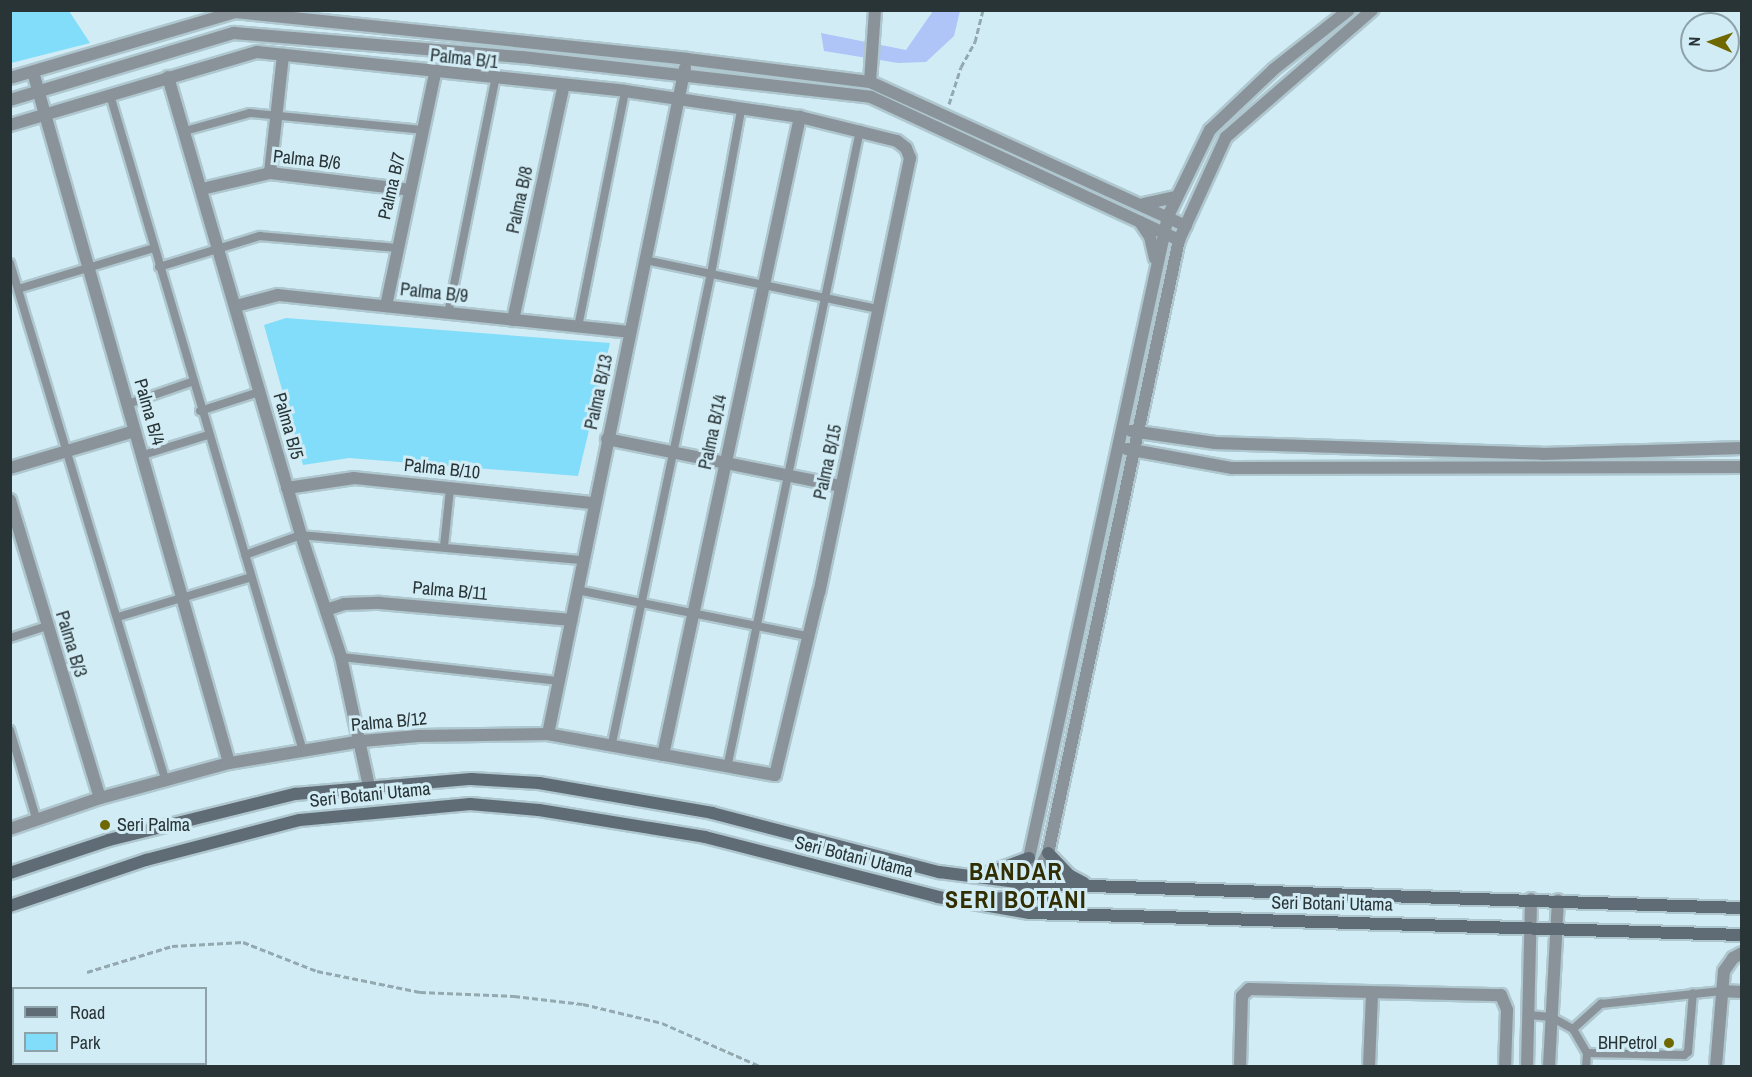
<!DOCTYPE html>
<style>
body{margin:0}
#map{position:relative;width:1752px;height:1077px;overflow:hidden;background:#d1ecf5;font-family:"Archivo Narrow",sans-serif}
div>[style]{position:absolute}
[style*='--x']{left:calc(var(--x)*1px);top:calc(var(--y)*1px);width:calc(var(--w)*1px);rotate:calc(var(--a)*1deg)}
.green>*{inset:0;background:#81ddf9}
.water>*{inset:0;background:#afc5f7}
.path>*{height:3px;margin-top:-1.5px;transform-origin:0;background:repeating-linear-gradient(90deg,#93a9af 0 6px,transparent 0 9px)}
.roads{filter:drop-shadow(2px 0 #afc7cf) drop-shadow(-2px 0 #afc7cf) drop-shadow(0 2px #afc7cf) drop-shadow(0 -2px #afc7cf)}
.service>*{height:8px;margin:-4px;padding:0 4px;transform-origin:4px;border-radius:4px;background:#8b939a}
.minor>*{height:12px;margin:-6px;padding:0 6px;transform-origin:6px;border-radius:6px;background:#8b939a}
.tertiary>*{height:12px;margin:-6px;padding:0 6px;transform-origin:6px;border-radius:6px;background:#8b939a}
.secondary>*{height:12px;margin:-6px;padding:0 6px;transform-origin:6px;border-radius:6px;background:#5f6b75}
.dots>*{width:16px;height:16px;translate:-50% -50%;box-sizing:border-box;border:3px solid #d1ecf5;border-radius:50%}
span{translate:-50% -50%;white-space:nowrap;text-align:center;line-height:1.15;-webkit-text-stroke:6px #d1ecf5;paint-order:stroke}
.street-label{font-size:18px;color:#293437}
.poi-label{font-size:18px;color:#293437}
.left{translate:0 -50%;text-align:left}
.right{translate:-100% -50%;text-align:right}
.district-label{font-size:24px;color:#322e03;font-weight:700;letter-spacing:1.5px}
.frame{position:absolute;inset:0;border:12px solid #293437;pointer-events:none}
.legend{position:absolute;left:12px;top:987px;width:195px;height:78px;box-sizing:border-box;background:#d1ecf5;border:2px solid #8ea2a9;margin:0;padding:8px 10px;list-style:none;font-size:18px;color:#293437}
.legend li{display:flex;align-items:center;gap:12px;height:30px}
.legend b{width:30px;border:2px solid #8ea2a9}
.north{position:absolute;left:1680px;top:12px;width:60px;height:60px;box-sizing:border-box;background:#d1ecf5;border:2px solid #8ea2a9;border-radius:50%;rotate:272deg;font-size:16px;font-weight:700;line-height:24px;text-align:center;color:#293437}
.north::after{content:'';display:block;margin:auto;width:21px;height:27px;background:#6f6800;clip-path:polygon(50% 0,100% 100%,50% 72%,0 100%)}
</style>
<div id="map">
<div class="green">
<div style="clip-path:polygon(11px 10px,69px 11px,90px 43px,11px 63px)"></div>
<div style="clip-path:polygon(286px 318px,610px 343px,578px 476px,349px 458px,303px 465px,264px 325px)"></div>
</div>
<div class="water">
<div style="clip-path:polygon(933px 11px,960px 11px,954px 36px,926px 62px,898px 63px,824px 51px,821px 33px,906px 50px)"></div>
</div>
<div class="path">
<div style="--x:949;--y:104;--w:39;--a:-72"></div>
<div style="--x:961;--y:67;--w:29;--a:-61"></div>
<div style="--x:975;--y:42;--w:33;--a:-76"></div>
<div style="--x:87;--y:972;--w:89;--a:-17"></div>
<div style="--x:172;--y:946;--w:71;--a:-3.2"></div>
<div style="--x:243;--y:942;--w:79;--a:21.4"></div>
<div style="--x:317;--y:971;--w:105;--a:11.5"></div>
<div style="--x:420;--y:992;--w:94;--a:2.4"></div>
<div style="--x:514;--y:996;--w:69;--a:6.6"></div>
<div style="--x:583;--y:1004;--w:81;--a:13.5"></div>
<div style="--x:662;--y:1023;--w:107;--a:23.7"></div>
</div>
<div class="roads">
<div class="service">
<div style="--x:110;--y:95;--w:684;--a:73.61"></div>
<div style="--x:185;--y:131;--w:67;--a:-15.5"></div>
<div style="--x:250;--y:113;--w:174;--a:5.6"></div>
<div style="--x:645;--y:260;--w:237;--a:11.9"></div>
<div style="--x:10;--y:263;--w:542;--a:73.27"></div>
<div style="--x:159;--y:267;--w:106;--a:-17.1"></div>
<div style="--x:260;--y:236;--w:137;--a:5"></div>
<div style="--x:18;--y:289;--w:142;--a:-16.8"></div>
<div style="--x:448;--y:314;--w:239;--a:-78.6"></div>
<div style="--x:578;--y:327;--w:241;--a:-78.7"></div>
<div style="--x:128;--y:404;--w:67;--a:-19.2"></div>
<div style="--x:200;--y:411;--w:62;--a:-17.9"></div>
<div style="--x:143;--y:455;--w:68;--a:-17.1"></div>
<div style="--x:444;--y:546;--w:57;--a:-84"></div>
<div style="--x:245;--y:555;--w:59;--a:-19.7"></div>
<div style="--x:301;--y:535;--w:282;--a:5.1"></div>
<div style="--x:577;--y:590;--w:235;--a:11.3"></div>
<div style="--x:118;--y:617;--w:139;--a:-16.7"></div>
<div style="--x:10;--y:638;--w:38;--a:-18"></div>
<div style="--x:341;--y:657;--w:218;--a:6.3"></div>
<div style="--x:10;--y:730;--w:95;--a:73.5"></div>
<div style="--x:612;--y:743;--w:479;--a:-78.1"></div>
<div style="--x:711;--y:274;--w:167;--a:-79.6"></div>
<div style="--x:727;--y:768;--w:652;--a:-78.22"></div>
<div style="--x:1529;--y:1015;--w:22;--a:5"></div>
<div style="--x:1551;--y:1017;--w:25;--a:29"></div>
<div style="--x:1573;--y:1029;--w:28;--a:60"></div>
<div style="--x:1587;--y:1053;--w:13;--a:94"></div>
<div style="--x:1573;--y:1029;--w:38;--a:-42"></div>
<div style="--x:1601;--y:1004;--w:121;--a:-6.2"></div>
<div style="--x:1587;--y:1053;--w:97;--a:1.2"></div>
<div style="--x:1684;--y:1055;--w:5;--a:-37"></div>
<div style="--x:1688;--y:1052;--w:59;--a:-85.2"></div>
</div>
<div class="minor">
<div style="--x:33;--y:72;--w:718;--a:74.16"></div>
<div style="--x:168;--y:77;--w:477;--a:73.8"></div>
<div style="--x:301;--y:535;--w:128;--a:71.8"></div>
<div style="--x:341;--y:657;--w:132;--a:77.8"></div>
<div style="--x:10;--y:78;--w:234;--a:-16.3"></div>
<div style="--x:235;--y:12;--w:454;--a:5.9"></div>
<div style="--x:687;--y:59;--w:184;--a:7.2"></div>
<div style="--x:870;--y:82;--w:347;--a:24.5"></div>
<div style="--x:870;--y:82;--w:72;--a:-86"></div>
<div style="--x:10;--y:100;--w:234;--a:-16.7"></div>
<div style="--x:234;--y:33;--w:289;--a:4.8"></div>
<div style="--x:522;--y:57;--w:351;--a:6.5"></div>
<div style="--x:871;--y:97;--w:340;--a:24.9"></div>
<div style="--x:10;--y:125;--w:258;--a:-16.5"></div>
<div style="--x:257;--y:52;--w:370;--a:6"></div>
<div style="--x:625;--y:91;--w:177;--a:8.5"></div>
<div style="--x:800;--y:117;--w:100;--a:13.9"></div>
<div style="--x:897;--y:141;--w:11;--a:38"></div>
<div style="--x:906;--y:148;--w:11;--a:68"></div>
<div style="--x:910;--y:158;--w:443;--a:101.8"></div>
<div style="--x:819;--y:592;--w:188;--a:103.5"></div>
<div style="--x:775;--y:775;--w:231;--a:-169.8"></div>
<div style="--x:548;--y:734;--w:130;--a:179.1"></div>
<div style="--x:418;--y:736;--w:56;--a:174.9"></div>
<div style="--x:362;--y:741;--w:135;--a:170.6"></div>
<div style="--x:229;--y:763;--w:134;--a:164.8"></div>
<div style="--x:100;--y:798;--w:95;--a:161"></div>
<div style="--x:270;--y:173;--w:119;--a:-83.7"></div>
<div style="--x:202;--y:189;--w:70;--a:-13.2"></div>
<div style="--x:270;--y:173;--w:141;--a:6.9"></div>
<div style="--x:1143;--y:204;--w:35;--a:-12"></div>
<div style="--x:1140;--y:222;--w:18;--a:56"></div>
<div style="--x:1150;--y:237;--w:22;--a:77"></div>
<div style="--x:236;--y:306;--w:43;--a:-14.7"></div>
<div style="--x:278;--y:295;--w:354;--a:6"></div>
<div style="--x:386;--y:306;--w:237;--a:-78.1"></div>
<div style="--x:513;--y:320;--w:237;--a:-77.8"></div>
<div style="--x:1131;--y:431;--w:85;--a:8.1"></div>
<div style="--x:1215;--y:443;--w:327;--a:1.9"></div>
<div style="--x:1542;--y:454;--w:200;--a:-1.7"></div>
<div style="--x:607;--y:439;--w:239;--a:11.4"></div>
<div style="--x:1127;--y:449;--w:107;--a:10.3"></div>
<div style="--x:1232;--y:468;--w:510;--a:-0.11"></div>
<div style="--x:10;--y:468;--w:130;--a:-16.5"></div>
<div style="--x:287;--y:488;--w:68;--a:-8.5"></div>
<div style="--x:354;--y:478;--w:240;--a:6"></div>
<div style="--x:10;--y:500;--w:311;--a:73.2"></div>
<div style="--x:326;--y:610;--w:19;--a:-18"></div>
<div style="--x:344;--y:604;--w:36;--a:-2"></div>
<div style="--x:380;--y:603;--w:192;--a:5.1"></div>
<div style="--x:548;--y:734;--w:680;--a:-78.38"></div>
<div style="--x:663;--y:755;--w:653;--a:-77.88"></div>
<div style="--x:1032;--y:884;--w:35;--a:-63"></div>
<div style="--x:1048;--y:853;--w:627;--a:-77.94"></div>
<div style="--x:1179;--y:240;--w:113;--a:-65.5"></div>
<div style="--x:1226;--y:137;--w:194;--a:-41"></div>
<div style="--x:1032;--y:884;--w:26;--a:-97"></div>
<div style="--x:1029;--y:858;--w:657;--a:-77.78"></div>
<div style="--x:1168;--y:216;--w:96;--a:-64"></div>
<div style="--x:1210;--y:130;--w:88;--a:-43.6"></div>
<div style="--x:1274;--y:69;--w:95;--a:-38.2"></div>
<div style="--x:1721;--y:991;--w:21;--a:3"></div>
<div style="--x:1240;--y:1066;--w:70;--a:-88.4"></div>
<div style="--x:1242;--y:996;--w:10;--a:-45"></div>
<div style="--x:1249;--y:989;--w:252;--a:1.4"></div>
<div style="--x:1501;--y:995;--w:16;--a:68"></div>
<div style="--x:1507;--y:1010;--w:56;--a:92"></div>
<div style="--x:1369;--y:1066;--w:73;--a:-87.6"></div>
<div style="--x:1716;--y:1066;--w:95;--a:-85.2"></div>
<div style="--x:1724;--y:971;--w:16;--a:-55"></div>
<div style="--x:1733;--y:958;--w:10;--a:-29"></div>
</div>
<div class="tertiary">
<div style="--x:1527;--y:1066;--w:167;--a:-88.6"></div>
<div style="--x:1549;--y:1066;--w:166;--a:-86.9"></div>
</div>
<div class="secondary">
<div style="--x:1048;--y:853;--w:30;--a:46"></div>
<div style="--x:1069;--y:875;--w:17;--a:28"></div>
<div style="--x:10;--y:873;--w:104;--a:-18.4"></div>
<div style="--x:109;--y:840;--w:192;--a:-13.9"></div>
<div style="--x:295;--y:794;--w:177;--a:-4.9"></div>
<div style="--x:471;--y:779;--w:68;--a:3.4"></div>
<div style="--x:539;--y:783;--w:176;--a:9.8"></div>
<div style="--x:712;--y:813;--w:235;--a:14.6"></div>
<div style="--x:939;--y:872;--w:94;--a:7.4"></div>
<div style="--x:1032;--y:884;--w:710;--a:1.94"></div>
<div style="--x:983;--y:875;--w:49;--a:-20.3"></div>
<div style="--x:1032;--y:884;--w:38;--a:51"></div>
<div style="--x:984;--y:900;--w:29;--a:-6"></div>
<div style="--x:1013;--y:897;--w:23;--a:-34"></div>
<div style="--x:10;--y:906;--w:144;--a:-18.7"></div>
<div style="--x:146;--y:860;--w:159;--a:-14.6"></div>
<div style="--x:300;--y:820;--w:171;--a:-5.4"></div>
<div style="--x:470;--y:804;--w:69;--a:5"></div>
<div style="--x:539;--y:810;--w:168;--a:9.2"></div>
<div style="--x:705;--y:837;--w:241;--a:14.4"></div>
<div style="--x:938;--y:897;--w:93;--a:9.9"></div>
<div style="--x:1030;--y:913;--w:712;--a:1.77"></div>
</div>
</div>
<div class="dots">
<div style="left:105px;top:825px;background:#6f6800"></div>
<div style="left:1669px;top:1043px;background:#6f6800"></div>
</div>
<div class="street-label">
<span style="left:464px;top:59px;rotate:6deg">Palma B/1</span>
<span style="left:307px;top:160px;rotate:6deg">Palma B/6</span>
<span style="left:392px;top:186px;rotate:-77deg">Palma B/7</span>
<span style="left:520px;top:200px;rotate:-78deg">Palma B/8</span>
<span style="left:434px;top:293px;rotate:6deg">Palma B/9</span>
<span style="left:599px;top:392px;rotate:-78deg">Palma B/13</span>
<span style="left:149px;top:412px;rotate:74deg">Palma B/4</span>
<span style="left:288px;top:426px;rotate:74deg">Palma B/5</span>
<span style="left:713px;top:432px;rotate:-78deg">Palma B/14</span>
<span style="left:828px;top:462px;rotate:-78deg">Palma B/15</span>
<span style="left:442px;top:469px;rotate:6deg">Palma B/10</span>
<span style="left:450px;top:591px;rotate:5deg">Palma B/11</span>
<span style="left:71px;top:644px;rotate:73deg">Palma B/3</span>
<span style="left:389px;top:722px;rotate:-5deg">Palma B/12</span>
<span style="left:370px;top:795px;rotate:-6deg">Seri Botani Utama</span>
<span style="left:854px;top:857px;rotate:14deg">Seri Botani Utama</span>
<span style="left:1332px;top:904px;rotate:1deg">Seri Botani Utama</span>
</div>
<div class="poi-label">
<span class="left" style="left:117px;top:825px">Seri Palma</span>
<span class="right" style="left:1657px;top:1043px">BHPetrol</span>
</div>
<div class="district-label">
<span style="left:1016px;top:886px">BANDAR<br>SERI BOTANI</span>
</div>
<div class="frame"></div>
<ul class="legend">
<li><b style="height:8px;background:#5f6b75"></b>Road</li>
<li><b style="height:16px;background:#81ddf9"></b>Park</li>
</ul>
<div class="north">N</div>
</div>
